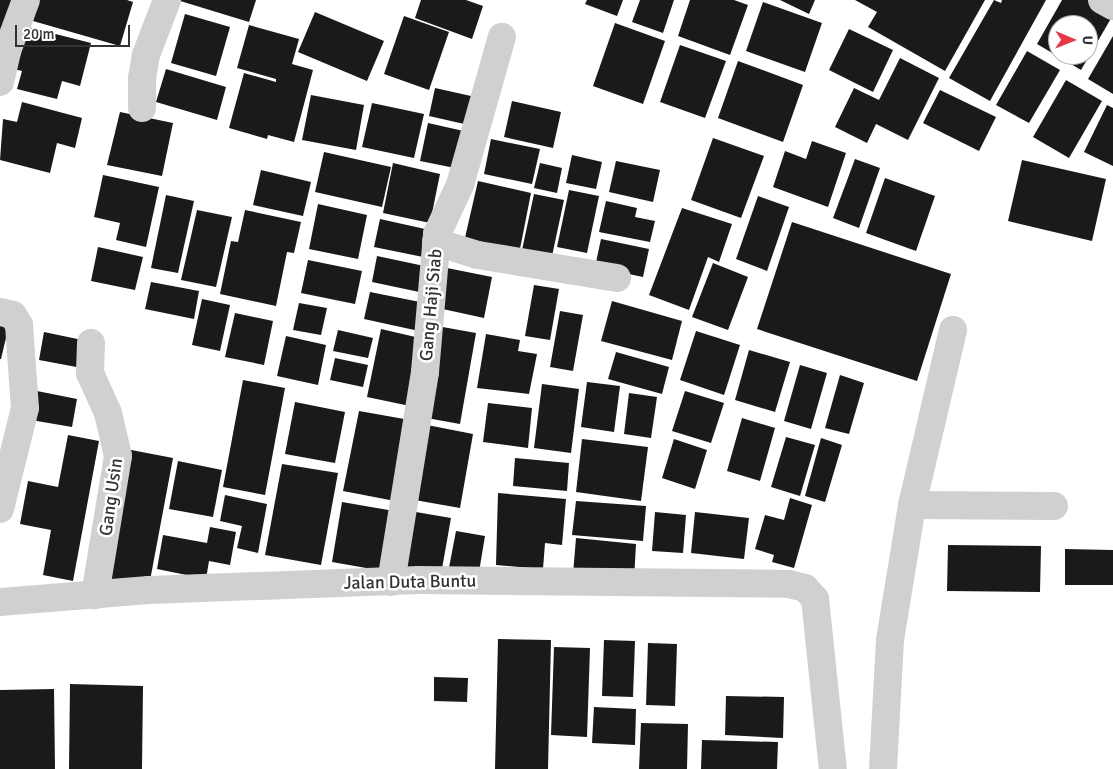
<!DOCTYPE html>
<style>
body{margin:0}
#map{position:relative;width:1113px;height:769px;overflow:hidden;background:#fff;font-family:Signika,sans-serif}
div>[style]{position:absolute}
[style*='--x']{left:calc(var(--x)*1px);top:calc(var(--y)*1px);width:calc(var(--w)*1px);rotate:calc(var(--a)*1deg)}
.building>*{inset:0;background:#1a1a1a}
.minor>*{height:28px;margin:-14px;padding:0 14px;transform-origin:14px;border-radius:14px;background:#d0d0d0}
span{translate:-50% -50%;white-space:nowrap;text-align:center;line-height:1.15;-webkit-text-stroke:5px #fff;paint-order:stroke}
.street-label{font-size:18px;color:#333}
.north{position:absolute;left:1048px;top:15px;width:50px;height:50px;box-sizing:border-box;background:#fff;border:1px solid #adadad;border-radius:50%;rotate:91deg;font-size:14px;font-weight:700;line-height:20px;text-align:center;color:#333}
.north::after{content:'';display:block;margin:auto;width:18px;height:22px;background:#e63946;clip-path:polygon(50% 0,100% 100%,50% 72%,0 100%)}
.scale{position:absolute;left:15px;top:25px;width:115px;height:22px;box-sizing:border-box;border:2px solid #333;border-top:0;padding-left:6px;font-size:15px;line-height:18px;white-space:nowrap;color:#333;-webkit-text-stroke:4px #fff;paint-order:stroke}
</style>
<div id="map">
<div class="building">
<div style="clip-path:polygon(0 0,17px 0,0 39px)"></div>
<div style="clip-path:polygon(39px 0,127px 0,133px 2px,120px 46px,33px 21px)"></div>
<div style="clip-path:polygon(177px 0,256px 0,249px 22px)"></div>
<div style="clip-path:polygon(421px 0,466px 0,483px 6px,472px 39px,415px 18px)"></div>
<div style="clip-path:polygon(587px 0,623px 0,617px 16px,585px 4px)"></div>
<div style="clip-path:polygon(640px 0,674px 0,663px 33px,632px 22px)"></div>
<div style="clip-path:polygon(690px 0,734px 0,748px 5px,730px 55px,678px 36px)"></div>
<div style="clip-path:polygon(780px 0,815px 0,809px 14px)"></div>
<div style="clip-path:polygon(855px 0,985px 0,945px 71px,868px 27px,877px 12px)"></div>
<div style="clip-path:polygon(994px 0,1001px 3px,1002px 0,1046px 0,990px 101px,949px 78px)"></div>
<div style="clip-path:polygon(evenodd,1062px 0,1088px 0,1113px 15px,1081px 70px,1037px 44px,1062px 0,1058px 25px,1088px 25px,1088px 55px,1058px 55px,1058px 25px)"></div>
<div style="clip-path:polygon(763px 2px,822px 23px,805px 72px,746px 51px)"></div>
<div style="clip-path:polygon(315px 12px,384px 41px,367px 81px,298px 52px)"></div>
<div style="clip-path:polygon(185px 14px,230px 27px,216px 76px,171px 63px)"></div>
<div style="clip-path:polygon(404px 16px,449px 32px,429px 90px,384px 74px)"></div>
<div style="clip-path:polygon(615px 23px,665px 41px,643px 104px,593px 86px)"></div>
<div style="clip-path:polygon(20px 25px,91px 43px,80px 86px,62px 81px,57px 99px,17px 89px,22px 71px,9px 68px)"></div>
<div style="clip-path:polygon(249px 25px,299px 39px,292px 64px,313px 70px,294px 142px,268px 135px,267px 139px,229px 128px,244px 73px,276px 82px,276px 79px,237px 68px)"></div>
<div style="clip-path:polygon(849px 29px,893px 50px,873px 92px,829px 70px)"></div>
<div style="clip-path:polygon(1113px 36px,1113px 94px,1088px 79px)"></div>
<div style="clip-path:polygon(680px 45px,726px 61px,705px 118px,660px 102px)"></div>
<div style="clip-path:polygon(1027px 51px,1060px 70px,1029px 123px,996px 105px)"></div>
<div style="clip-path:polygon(900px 58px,939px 78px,908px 140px,876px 124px,867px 143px,835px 127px,854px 88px,879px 100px)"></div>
<div style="clip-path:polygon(738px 61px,803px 85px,783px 142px,718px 118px)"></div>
<div style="clip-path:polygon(166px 69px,226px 87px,217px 120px,156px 102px)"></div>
<div style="clip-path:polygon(1066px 80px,1102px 101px,1069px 158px,1033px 137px)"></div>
<div style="clip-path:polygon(435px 88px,480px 98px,473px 126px,429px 116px)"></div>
<div style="clip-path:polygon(940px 90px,996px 117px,979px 151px,923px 123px)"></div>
<div style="clip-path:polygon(311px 95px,364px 105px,356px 150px,302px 140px)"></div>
<div style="clip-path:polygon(512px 101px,561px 112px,553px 148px,504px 137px)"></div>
<div style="clip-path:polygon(22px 102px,82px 118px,75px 148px,57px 143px,50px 173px,0 160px,3px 119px,17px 122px)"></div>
<div style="clip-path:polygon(372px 103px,424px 114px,414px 158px,362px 147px)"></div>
<div style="clip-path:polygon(1107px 105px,1113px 108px,1113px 166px,1084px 152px)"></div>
<div style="clip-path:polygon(120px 112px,173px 123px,162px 176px,107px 165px)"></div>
<div style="clip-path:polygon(428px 123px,468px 132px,460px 169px,420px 161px)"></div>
<div style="clip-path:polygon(713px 138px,764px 156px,741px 218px,691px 200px)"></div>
<div style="clip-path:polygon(491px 139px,540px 149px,532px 184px,484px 174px)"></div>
<div style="clip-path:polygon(812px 141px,846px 153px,828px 207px,773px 187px,785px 151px,806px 159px)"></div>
<div style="clip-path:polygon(324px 152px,391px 167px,382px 207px,315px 192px)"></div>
<div style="clip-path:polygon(572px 155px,602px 162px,596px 189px,566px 183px)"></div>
<div style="clip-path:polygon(855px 159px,880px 168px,859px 228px,833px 218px)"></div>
<div style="clip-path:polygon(1022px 160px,1106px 179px,1092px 241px,1008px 221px)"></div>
<div style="clip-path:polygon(616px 161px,660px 170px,653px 202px,609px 192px)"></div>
<div style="clip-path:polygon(393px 163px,440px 174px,430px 223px,383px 213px)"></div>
<div style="clip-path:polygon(540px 163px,562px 168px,557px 193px,534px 188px)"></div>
<div style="clip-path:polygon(261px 170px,311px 182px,303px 216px,253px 205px)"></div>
<div style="clip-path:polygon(103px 175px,159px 187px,146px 247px,116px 240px,120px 223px,94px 217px)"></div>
<div style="clip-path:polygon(885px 178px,935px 196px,916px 251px,866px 233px)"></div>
<div style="clip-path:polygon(478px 181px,531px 193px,519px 254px,464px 242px)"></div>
<div style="clip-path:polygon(569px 190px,599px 196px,587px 253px,557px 247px)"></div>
<div style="clip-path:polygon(534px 194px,564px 200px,552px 256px,522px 250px)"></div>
<div style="clip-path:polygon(166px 195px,194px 201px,178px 273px,151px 268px)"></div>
<div style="clip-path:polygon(758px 196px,789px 207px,767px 271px,736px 259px)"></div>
<div style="clip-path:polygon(606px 201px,637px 208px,635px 217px,655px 221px,650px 242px,599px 232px)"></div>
<div style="clip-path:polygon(318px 204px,367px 215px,358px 259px,309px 249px)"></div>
<div style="clip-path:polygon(682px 208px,732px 224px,719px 262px,708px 257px,689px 310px,649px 295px)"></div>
<div style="clip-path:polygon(197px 210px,232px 217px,216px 287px,181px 280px)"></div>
<div style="clip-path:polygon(245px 210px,301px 222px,294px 253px,287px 252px,276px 306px,220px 294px,231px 241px,238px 242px)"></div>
<div style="clip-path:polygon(380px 219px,434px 231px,428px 258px,374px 247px)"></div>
<div style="clip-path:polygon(792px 222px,951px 274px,917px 381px,757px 329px)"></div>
<div style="clip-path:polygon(601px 239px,649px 249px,643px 277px,595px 267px)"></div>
<div style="clip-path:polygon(98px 247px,143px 257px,135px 290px,91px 281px)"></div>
<div style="clip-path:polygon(377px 256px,429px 267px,424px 293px,372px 282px)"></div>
<div style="clip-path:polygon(308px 260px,362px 271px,355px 304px,301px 293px)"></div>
<div style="clip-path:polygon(713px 263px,748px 277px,728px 330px,692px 317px)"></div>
<div style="clip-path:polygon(447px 268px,492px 277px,484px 318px,438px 308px)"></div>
<div style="clip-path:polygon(151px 282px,199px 291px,194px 319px,145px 309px)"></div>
<div style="clip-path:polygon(534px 285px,559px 289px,550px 340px,525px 336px)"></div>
<div style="clip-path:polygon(370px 292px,425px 303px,419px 331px,364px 319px)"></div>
<div style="clip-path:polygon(202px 299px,230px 305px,220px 351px,192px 345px)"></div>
<div style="clip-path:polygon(612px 301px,682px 321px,672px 360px,601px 341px)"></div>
<div style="clip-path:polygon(299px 303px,327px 308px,321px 335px,293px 330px)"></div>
<div style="clip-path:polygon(560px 311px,583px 315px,573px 371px,550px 367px)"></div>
<div style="clip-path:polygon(235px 313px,273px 321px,264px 365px,225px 357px)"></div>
<div style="clip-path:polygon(0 322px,9px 325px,1px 359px,0 359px)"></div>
<div style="clip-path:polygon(437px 326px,476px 333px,460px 424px,421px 417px)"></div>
<div style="clip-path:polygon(381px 329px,424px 339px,410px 406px,367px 397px)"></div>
<div style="clip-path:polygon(338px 330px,373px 338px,368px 358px,333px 351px)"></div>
<div style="clip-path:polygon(696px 331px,740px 345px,724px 395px,680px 380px)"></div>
<div style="clip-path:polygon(44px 332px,87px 341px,82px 368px,39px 360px)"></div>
<div style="clip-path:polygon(486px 334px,520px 340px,518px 351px,537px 354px,529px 394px,477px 388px)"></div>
<div style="clip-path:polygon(286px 336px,326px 345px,318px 385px,277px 376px)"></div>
<div style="clip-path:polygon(749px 350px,790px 362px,775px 412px,735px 400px)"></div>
<div style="clip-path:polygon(616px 352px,669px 367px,662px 394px,608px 379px)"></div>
<div style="clip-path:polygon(335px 358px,368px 365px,363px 387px,330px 380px)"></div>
<div style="clip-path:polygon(800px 365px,827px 373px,811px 429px,784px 421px)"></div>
<div style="clip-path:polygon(840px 375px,864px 383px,849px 434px,825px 428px)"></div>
<div style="clip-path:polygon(243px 380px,285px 388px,265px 495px,223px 487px)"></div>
<div style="clip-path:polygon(587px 382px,620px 386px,614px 432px,581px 427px)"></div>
<div style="clip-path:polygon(542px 384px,579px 389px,571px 453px,534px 448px)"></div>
<div style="clip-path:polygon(37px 391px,77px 399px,72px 427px,31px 420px)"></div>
<div style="clip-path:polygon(685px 391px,724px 403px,711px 443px,672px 431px)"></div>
<div style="clip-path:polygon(629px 393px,657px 397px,651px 438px,624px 434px)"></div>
<div style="clip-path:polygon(295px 402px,345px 412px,335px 463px,285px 454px)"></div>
<div style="clip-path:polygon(488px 403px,532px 408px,528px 448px,483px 442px)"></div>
<div style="clip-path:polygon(359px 411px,410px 420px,395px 501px,343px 491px)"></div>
<div style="clip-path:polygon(742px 418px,775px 428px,760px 481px,727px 471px)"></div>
<div style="clip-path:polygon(422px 424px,473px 434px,460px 508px,409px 499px)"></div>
<div style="clip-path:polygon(68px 435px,99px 441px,73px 581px,43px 575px,51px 530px,20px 524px,28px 481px,58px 487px)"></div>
<div style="clip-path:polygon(786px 437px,815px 445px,800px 496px,771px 487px)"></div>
<div style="clip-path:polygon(821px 438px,842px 445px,825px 502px,805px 496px)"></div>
<div style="clip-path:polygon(582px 439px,648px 447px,641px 501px,576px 492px)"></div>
<div style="clip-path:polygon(674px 439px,707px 450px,695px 489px,662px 478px)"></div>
<div style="clip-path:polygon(126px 449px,173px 458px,149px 586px,102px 577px)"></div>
<div style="clip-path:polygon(515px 458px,569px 463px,567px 491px,513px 486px)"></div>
<div style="clip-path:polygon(178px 461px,222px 470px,213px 517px,169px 509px)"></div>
<div style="clip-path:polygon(282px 464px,338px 473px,321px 565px,265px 555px)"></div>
<div style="clip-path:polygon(498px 493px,566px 499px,562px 545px,545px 543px,543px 569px,496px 565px)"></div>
<div style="clip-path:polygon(225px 495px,267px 504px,258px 553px,237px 548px,242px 526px,220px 521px)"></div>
<div style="clip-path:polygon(790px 498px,812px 505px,794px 568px,772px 562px,774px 555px,755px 549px,765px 515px,784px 520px)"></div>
<div style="clip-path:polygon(576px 501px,646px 506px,643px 541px,572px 535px)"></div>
<div style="clip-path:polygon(342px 502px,400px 512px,389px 572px,332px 562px)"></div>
<div style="clip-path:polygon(410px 511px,451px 518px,440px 580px,399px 572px)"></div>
<div style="clip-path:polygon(655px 512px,686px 515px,683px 553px,652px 551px)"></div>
<div style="clip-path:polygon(695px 512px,749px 518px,744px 559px,691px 553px)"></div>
<div style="clip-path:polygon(210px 527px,236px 532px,230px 565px,209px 561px,206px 579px,157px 569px,163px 535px,207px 543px)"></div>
<div style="clip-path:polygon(456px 531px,485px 536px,478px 578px,448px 573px)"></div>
<div style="clip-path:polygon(576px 538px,636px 544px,634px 580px,573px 574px)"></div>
<div style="clip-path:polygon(948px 545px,1041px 546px,1040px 592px,947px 591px)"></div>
<div style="clip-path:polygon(1065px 549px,1113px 550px,1113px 585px,1065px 585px)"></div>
<div style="clip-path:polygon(498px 639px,551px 640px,548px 769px,495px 769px)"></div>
<div style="clip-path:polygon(604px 640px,635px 641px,633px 697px,602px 696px)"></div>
<div style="clip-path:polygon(648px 643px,677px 644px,675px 706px,646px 705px)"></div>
<div style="clip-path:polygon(554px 647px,590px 648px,587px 737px,551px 735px)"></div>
<div style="clip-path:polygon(434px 677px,468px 678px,467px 702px,434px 701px)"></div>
<div style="clip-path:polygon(70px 684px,143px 686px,142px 769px,69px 769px)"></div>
<div style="clip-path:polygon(54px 689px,55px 769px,0 769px,0 690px)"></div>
<div style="clip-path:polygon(726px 696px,784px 697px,783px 738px,725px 735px)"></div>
<div style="clip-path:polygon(594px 707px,636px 709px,635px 745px,592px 743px)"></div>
<div style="clip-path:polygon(641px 723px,688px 724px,687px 769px,639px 769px)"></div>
<div style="clip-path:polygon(702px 740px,778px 742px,777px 769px,701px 769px)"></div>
</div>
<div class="minor">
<div style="--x:1102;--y:0;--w:13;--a:29"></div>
<div style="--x:0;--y:82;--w:32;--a:-77"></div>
<div style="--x:7;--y:51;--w:54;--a:-69.6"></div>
<div style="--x:142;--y:108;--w:29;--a:-90"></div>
<div style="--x:142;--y:79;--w:24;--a:-81"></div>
<div style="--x:146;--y:55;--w:59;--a:-69.1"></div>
<div style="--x:436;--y:242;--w:44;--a:17.2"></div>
<div style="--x:478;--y:255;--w:141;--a:9.4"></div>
<div style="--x:0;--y:312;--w:13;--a:13"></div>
<div style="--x:13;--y:315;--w:12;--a:59"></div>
<div style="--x:19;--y:325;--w:83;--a:85.9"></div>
<div style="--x:25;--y:408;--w:104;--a:103.9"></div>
<div style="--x:91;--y:343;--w:30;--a:92"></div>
<div style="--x:90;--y:373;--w:44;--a:65.8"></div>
<div style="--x:108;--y:413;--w:44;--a:76.9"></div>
<div style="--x:118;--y:456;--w:141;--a:99.4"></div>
<div style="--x:912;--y:505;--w:142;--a:0.4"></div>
<div style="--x:391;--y:582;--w:213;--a:-80.8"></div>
<div style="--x:425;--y:372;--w:139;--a:-85"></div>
<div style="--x:437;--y:234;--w:54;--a:-64.9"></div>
<div style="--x:460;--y:185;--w:154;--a:-74.2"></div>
<div style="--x:0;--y:602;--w:149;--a:-4.6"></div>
<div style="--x:149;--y:590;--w:270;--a:-2.1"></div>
<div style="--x:419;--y:580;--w:370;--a:0.6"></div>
<div style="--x:789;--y:584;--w:16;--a:14"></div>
<div style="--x:805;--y:588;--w:15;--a:48"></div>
<div style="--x:815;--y:599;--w:171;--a:84"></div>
<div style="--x:883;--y:769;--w:129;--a:-86.9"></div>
<div style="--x:890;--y:640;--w:137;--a:-80.7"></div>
<div style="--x:912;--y:505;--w:180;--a:-76.8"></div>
</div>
<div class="street-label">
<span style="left:431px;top:305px;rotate:-85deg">Gang Haji Siab</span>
<span style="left:111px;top:497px;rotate:-82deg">Gang Usin</span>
<span style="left:410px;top:582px;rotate:-1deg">Jalan Duta Buntu</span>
</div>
<div class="north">U</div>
<div class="scale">20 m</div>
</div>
